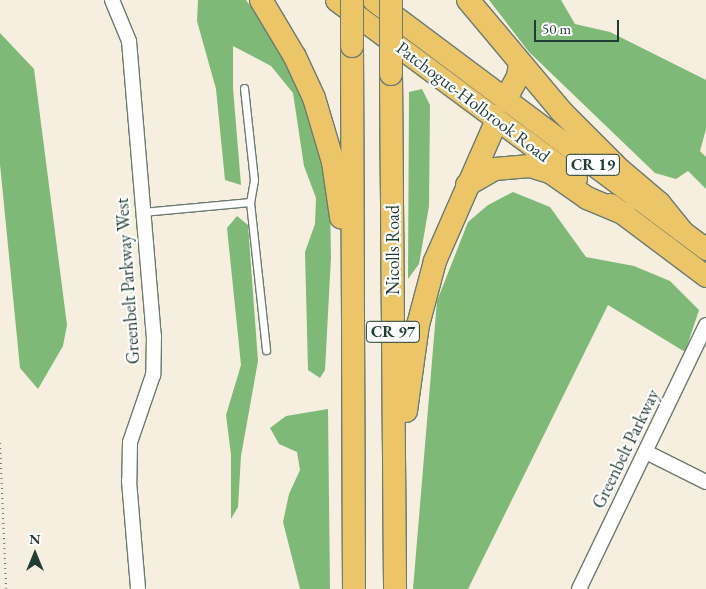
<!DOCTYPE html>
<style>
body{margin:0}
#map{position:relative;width:706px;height:589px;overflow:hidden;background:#f6efdf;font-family:"EB Garamond",serif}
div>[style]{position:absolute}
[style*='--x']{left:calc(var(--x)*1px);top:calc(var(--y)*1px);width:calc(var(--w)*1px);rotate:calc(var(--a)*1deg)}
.forest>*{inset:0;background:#7eb978}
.path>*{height:2px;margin-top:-1px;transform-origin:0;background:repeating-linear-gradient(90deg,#6a7b70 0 1px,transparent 0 5px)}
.roads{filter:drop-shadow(1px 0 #6a7b70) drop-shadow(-1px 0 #6a7b70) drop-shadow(0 1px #6a7b70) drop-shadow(0 -1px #6a7b70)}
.service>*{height:7px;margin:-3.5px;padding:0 3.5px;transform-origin:3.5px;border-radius:3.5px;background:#fff}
.minor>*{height:14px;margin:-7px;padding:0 7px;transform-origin:7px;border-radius:7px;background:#fff}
.primary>*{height:21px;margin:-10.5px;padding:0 10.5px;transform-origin:10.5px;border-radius:10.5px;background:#ecc569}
.trunk>*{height:22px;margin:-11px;padding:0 11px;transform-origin:11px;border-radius:11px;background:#ecc569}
.bridges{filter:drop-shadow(1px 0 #6a7b70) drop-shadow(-1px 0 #6a7b70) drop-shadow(0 1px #6a7b70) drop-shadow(0 -1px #6a7b70)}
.trunk-bridge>*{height:22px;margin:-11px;padding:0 11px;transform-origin:11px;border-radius:11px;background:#ecc569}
span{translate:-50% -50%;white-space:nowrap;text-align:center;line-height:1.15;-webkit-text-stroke:4.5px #fff;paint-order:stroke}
.shield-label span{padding:1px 4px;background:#fff;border:1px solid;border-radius:4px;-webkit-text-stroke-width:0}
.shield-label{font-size:16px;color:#1f3d34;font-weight:700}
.street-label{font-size:18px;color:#1f3d34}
.north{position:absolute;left:10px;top:529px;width:50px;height:50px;-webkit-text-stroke:4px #fff;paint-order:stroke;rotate:0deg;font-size:14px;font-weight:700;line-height:20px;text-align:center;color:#1f3d34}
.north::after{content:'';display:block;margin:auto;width:18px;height:22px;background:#1f3d34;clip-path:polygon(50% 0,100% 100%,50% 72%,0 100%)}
.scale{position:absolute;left:534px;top:20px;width:85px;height:22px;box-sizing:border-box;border:2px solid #1f3d34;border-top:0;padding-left:6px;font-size:15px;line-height:18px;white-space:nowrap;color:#1f3d34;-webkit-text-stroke:4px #fff;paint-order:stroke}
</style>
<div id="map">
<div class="forest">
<div style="clip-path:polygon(198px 0,246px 0,283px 51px,315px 132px,330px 199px,331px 257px,325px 370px,320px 378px,308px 370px,305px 252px,315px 224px,316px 198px,304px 166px,293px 93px,271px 66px,233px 46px,233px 88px,241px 185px,225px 180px,216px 89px,197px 21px)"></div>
<div style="clip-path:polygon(489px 0,561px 0,575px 24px,610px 32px,706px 80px,706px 129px,700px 151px,706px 157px,706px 189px,688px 171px,676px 179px,655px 173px,529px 52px)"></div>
<div style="clip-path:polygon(0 33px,34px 69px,67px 325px,63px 346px,38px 389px,20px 368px,0 164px)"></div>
<div style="clip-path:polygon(422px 89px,430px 105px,429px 206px,419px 264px,408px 279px,409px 92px)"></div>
<div style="clip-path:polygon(513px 192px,550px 207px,586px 257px,634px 266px,670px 281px,699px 310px,685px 352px,608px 305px,468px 589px,413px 589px,437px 301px,468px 222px,488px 205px)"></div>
<div style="clip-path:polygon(237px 216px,248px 225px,258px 361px,241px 456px,238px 507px,231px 519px,231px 455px,226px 415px,241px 365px,227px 228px)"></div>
<div style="clip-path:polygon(328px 409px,330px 589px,300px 589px,283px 522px,289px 494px,300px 470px,297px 452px,279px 444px,270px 428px,286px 416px)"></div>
</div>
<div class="path">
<div style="--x:0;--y:443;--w:146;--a:87.6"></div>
</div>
<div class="roads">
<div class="service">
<div style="--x:244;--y:88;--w:93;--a:83.8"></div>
<div style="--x:254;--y:180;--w:22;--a:100"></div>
<div style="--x:143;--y:212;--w:107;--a:-5.3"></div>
<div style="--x:250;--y:202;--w:149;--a:83.8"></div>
</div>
<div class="minor">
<div style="--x:112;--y:0;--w:44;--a:67.5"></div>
<div style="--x:129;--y:41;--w:296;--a:85.2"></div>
<div style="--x:154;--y:336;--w:39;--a:91"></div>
<div style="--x:153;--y:375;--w:71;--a:108.9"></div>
<div style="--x:130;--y:442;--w:39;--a:91"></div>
<div style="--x:129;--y:481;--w:108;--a:85.2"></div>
<div style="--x:646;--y:452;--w:67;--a:26.6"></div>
<div style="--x:579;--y:589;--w:293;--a:-64.3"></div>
</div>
<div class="primary">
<div style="--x:336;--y:0;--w:299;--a:36.6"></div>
<div style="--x:373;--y:0;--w:416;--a:36.8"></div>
<div style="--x:610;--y:204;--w:120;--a:36.9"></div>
</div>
<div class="trunk">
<div style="--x:261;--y:0;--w:66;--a:59.2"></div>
<div style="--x:295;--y:57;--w:45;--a:65.1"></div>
<div style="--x:314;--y:98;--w:67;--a:73.5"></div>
<div style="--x:333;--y:162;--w:56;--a:81.7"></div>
<div style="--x:468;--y:0;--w:146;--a:50"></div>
<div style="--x:562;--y:112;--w:82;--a:45"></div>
<div style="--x:620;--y:170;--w:51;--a:40.2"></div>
<div style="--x:659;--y:203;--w:35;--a:51"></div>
<div style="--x:352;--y:46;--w:543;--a:89.79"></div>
<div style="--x:391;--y:74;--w:515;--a:89.55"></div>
<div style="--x:505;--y:100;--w:26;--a:-61"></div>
<div style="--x:518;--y:77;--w:14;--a:-82"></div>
<div style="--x:467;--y:185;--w:32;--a:-30"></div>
<div style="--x:495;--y:169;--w:35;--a:-5"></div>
<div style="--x:530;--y:166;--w:21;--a:17"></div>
<div style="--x:550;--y:172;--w:45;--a:35.1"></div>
<div style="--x:587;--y:198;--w:41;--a:22.8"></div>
<div style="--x:406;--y:411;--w:87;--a:-82.1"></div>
<div style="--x:418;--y:325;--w:66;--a:-75.1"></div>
<div style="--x:435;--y:261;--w:154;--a:-66.3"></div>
</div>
</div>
<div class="bridges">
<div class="trunk-bridge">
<div style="--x:352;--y:0;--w:46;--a:90"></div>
<div style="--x:391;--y:0;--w:74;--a:90"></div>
</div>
</div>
<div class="shield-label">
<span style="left:593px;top:165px">CR 19</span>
<span style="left:393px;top:332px">CR 97</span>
</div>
<div class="street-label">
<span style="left:473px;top:102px;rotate:37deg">Patchogue-Holbrook Road</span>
<span style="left:393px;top:250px;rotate:-90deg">Nicolls Road</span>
<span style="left:128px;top:281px;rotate:-94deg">Greenbelt Parkway West</span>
<span style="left:626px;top:449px;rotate:-64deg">Greenbelt Parkway</span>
</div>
<div class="north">N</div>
<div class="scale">50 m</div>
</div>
